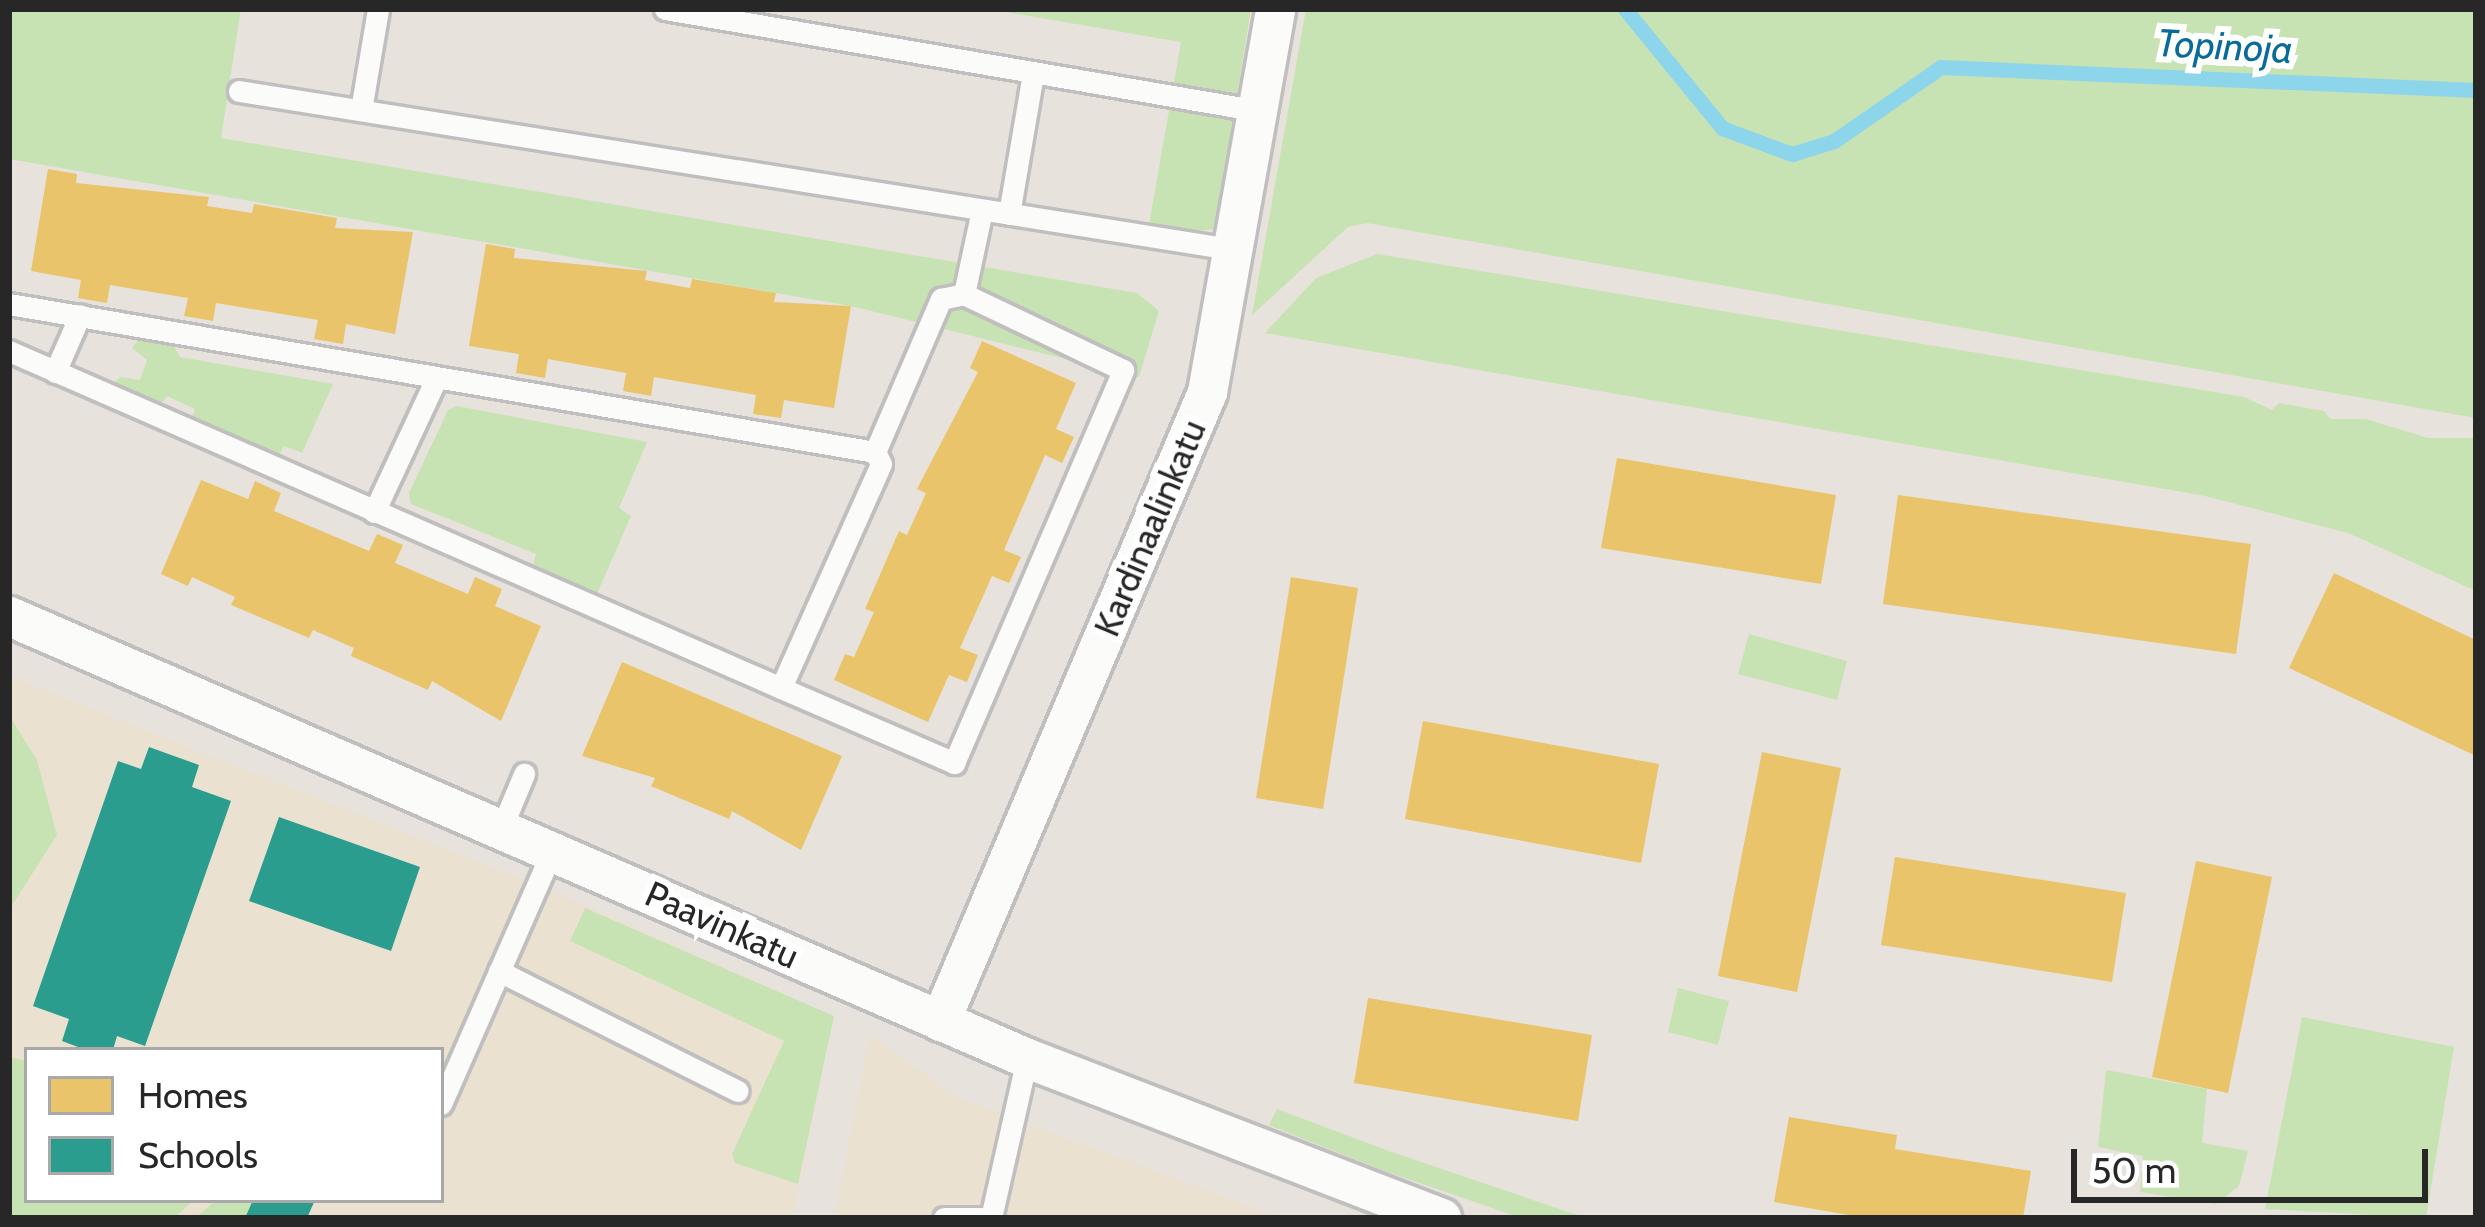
<!DOCTYPE html>
<style>
body{margin:0}
#map{position:relative;width:2485px;height:1227px;overflow:hidden;background:#e7e2dc;font-family:Cabin,sans-serif}
div>[style]{position:absolute}
[style*='--x']{left:calc(var(--x)*1px);top:calc(var(--y)*1px);width:calc(var(--w)*1px);rotate:calc(var(--a)*1deg)}
.education>*{inset:0;background:#ebe1d0}
.green>*{inset:0;background:#c8e3b3}
.homes>*{inset:0;background:#e9c46a}
.schools>*{inset:0;background:#2a9d8f}
.stream>*{height:15px;margin:-7.5px;padding:0 7.5px;transform-origin:7.5px;border-radius:7.5px;background:#8dd5eb}
.roads{filter:drop-shadow(3px 0 #c0bebe) drop-shadow(-3px 0 #c0bebe) drop-shadow(0 3px #c0bebe) drop-shadow(0 -3px #c0bebe)}
.service>*{height:21px;margin:-10.5px;padding:0 10.5px;transform-origin:10.5px;border-radius:10.5px;background:#fbfbfa}
.minor>*{height:39px;margin:-19.5px;padding:0 19.5px;transform-origin:19.5px;border-radius:19.5px;background:#fbfbfa}
span{translate:-50% -50%;white-space:nowrap;text-align:center;line-height:1.15;-webkit-text-stroke:12px #fff;paint-order:stroke}
.street-label{font-size:36px;color:#272727}
.water-label{font-size:39px;color:#086b9a;font-style:italic}
.frame{position:absolute;inset:0;border:12px solid #272727;pointer-events:none}
.legend{position:absolute;left:24px;top:1047px;width:420px;height:156px;box-sizing:border-box;background:#fff;border:3px solid #a9a9a9;margin:0;padding:15px 21px;list-style:none;font-size:36px;color:#272727}
.legend li{display:flex;align-items:center;gap:24px;height:60px}
.legend b{width:60px;border:3px solid #a9a9a9}
.scale{position:absolute;left:2071px;top:1149px;width:357px;height:54px;box-sizing:border-box;border:6px solid #272727;border-top:0;padding-left:15px;font-size:36px;line-height:42px;white-space:nowrap;color:#272727;-webkit-text-stroke:9px #fff;paint-order:stroke}
</style>
<div id="map">
<div class="education">
<div style="clip-path:polygon(evenodd,9px 676px,554px 892px,834px 1016px,792px 1218px,9px 1218px,9px 910px,57px 835px,37px 760px,9px 715px,9px 676px,27px 1050px,441px 1050px,441px 1200px,27px 1200px,27px 1050px)"></div>
<div style="clip-path:polygon(870px 1035px,956px 1097px,1281px 1218px,834px 1218px)"></div>
</div>
<div class="green">
<div style="clip-path:polygon(9px 9px,241px 9px,221px 138px,1137px 293px,1159px 311px,1139px 377px,851px 306px,9px 159px)"></div>
<div style="clip-path:polygon(988px 9px,1251px 9px,1215px 229px,1147px 236px,1181px 42px)"></div>
<div style="clip-path:polygon(1306px 9px,2476px 9px,2476px 418px,1367px 223px,1348px 227px,1252px 315px)"></div>
<div style="clip-path:polygon(1377px 254px,2244px 397px,2272px 410px,2279px 403px,2324px 411px,2330px 419px,2366px 419px,2428px 438px,2476px 438px,2476px 591px,2348px 533px,2205px 496px,1265px 333px,1316px 278px)"></div>
<div style="clip-path:polygon(139px 339px,172px 342px,180px 357px,333px 384px,302px 453px,284px 446px,277px 458px,191px 421px,195px 409px,167px 396px,159px 407px,109px 386px,121px 377px,140px 380px,147px 360px,132px 348px)"></div>
<div style="clip-path:polygon(457px 406px,647px 442px,619px 508px,631px 516px,596px 596px,532px 569px,536px 554px,411px 504px,409px 493px,448px 410px)"></div>
<div style="clip-path:polygon(1749px 634px,1847px 661px,1837px 700px,1738px 674px)"></div>
<div style="clip-path:polygon(9px 715px,37px 760px,57px 835px,9px 910px)"></div>
<div style="clip-path:polygon(585px 908px,834px 1016px,798px 1184px,735px 1163px,732px 1154px,784px 1041px,570px 941px)"></div>
<div style="clip-path:polygon(1678px 988px,1729px 1001px,1718px 1045px,1668px 1032px)"></div>
<div style="clip-path:polygon(2302px 1017px,2454px 1047px,2426px 1218px,2265px 1209px)"></div>
<div style="clip-path:polygon(9px 1057px,27px 1061px,27px 1200px,194px 1200px,174px 1218px,9px 1218px)"></div>
<div style="clip-path:polygon(2106px 1070px,2207px 1089px,2202px 1143px,2248px 1151px,2239px 1186px,2216px 1204px,2140px 1192px,2143px 1156px,2098px 1147px)"></div>
<div style="clip-path:polygon(1277px 1109px,1389px 1151px,1586px 1218px,1521px 1218px,1379px 1169px,1269px 1125px)"></div>
<div style="clip-path:polygon(216px 1200px,253px 1200px,245px 1218px,195px 1218px)"></div>
</div>
<div class="homes">
<div style="clip-path:polygon(48px 169px,77px 174px,76px 183px,209px 197px,207px 206px,252px 213px,254px 204px,337px 218px,335px 228px,413px 232px,395px 334px,346px 324px,343px 344px,314px 339px,318px 320px,216px 303px,213px 321px,184px 316px,188px 298px,110px 285px,107px 303px,78px 298px,81px 280px,31px 271px)"></div>
<div style="clip-path:polygon(486px 244px,515px 249px,514px 258px,647px 271px,645px 280px,690px 288px,692px 279px,776px 293px,774px 302px,851px 306px,834px 408px,784px 400px,781px 418px,753px 414px,756px 395px,654px 377px,651px 396px,623px 391px,626px 373px,548px 359px,545px 378px,516px 373px,519px 354px,469px 346px)"></div>
<div style="clip-path:polygon(982px 341px,1076px 383px,1056px 429px,1074px 437px,1062px 463px,1045px 455px,1004px 550px,1021px 557px,1009px 583px,992px 576px,960px 648px,978px 655px,967px 682px,949px 675px,928px 722px,834px 680px,845px 654px,854px 657px,874px 612px,865px 609px,899px 531px,907px 535px,926px 493px,917px 489px,978px 372px,970px 368px)"></div>
<div style="clip-path:polygon(1617px 458px,1836px 495px,1821px 584px,1601px 548px)"></div>
<div style="clip-path:polygon(201px 480px,248px 499px,255px 481px,281px 493px,274px 511px,369px 551px,377px 534px,403px 545px,395px 563px,468px 594px,475px 577px,502px 589px,495px 606px,541px 626px,501px 721px,432px 681px,428px 690px,351px 656px,354px 648px,313px 630px,309px 638px,231px 605px,235px 597px,192px 577px,188px 586px,161px 574px)"></div>
<div style="clip-path:polygon(1898px 495px,2251px 544px,2236px 654px,1883px 604px)"></div>
<div style="clip-path:polygon(2334px 573px,2476px 640px,2476px 756px,2289px 668px)"></div>
<div style="clip-path:polygon(1291px 577px,1358px 588px,1323px 809px,1256px 798px)"></div>
<div style="clip-path:polygon(622px 662px,842px 756px,801px 850px,732px 811px,729px 819px,651px 786px,655px 778px,582px 756px)"></div>
<div style="clip-path:polygon(1423px 721px,1659px 764px,1641px 863px,1405px 819px)"></div>
<div style="clip-path:polygon(1762px 752px,1841px 768px,1797px 992px,1718px 976px)"></div>
<div style="clip-path:polygon(1895px 857px,2126px 893px,2112px 982px,1881px 945px)"></div>
<div style="clip-path:polygon(2196px 861px,2272px 877px,2228px 1093px,2152px 1077px)"></div>
<div style="clip-path:polygon(1368px 998px,1592px 1035px,1578px 1121px,1354px 1083px)"></div>
<div style="clip-path:polygon(1789px 1117px,1897px 1135px,1895px 1149px,2031px 1171px,2023px 1218px,1866px 1218px,1774px 1202px)"></div>
</div>
<div class="schools">
<div style="clip-path:polygon(149px 747px,199px 765px,192px 787px,231px 801px,145px 1046px,117px 1036px,113px 1050px,86px 1050px,62px 1041px,69px 1019px,33px 1006px,118px 761px,141px 769px)"></div>
<div style="clip-path:polygon(279px 817px,420px 867px,391px 951px,249px 901px)"></div>
<div style="clip-path:polygon(253px 1200px,315px 1200px,307px 1218px,245px 1218px)"></div>
</div>
<div class="stream">
<div style="--x:1625;--y:9;--w:154;--a:50.8"></div>
<div style="--x:1722;--y:128;--w:75;--a:20.4"></div>
<div style="--x:1792;--y:154;--w:44;--a:-17.2"></div>
<div style="--x:1834;--y:141;--w:130;--a:-34.7"></div>
<div style="--x:1941;--y:67;--w:535;--a:2.46"></div>
</div>
<div class="roads">
<div class="service">
<div style="--x:665;--y:9;--w:604;--a:9.73"></div>
<div style="--x:239;--y:91;--w:1011;--a:9.05"></div>
<div style="--x:361;--y:110;--w:102;--a:-80.4"></div>
<div style="--x:1009;--y:214;--w:142;--a:-80.3"></div>
<div style="--x:9;--y:304;--w:879;--a:9.7"></div>
<div style="--x:875;--y:452;--w:13;--a:63"></div>
<div style="--x:881;--y:464;--w:245;--a:114.1"></div>
<div style="--x:781;--y:688;--w:189;--a:23.4"></div>
<div style="--x:954;--y:763;--w:428;--a:-66.7"></div>
<div style="--x:1123;--y:370;--w:176;--a:-154.5"></div>
<div style="--x:9;--y:351;--w:842;--a:23.58"></div>
<div style="--x:55;--y:372;--w:62;--a:-66.3"></div>
<div style="--x:875;--y:452;--w:167;--a:-66.7"></div>
<div style="--x:941;--y:299;--w:24;--a:-12"></div>
<div style="--x:964;--y:294;--w:86;--a:-77.9"></div>
<div style="--x:374;--y:512;--w:147;--a:-65"></div>
<div style="--x:501;--y:829;--w:60;--a:-67.3"></div>
<div style="--x:499;--y:971;--w:267;--a:26.7"></div>
<div style="--x:441;--y:1104;--w:276;--a:-66.3"></div>
<div style="--x:944;--y:1218;--w:37;--a:0"></div>
<div style="--x:991;--y:1218;--w:164;--a:-77.3"></div>
</div>
<div class="minor">
<div style="--x:9;--y:616;--w:1110;--a:23.47"></div>
<div style="--x:1027;--y:1058;--w:444;--a:21.1"></div>
<div style="--x:940;--y:1021;--w:683;--a:-67"></div>
<div style="--x:1207;--y:392;--w:389;--a:-79.9"></div>
</div>
</div>
<div class="street-label">
<span style="left:1150px;top:528px;rotate:-67deg">Kardinaalinkatu</span>
<span style="left:722px;top:925px;rotate:24deg">Paavinkatu</span>
</div>
<div class="water-label">
<span style="left:2225px;top:46px;rotate:3deg">Topinoja</span>
</div>
<div class="frame"></div>
<ul class="legend">
<li><b style="height:33px;background:#e9c46a"></b>Homes</li>
<li><b style="height:33px;background:#2a9d8f"></b>Schools</li>
</ul>
<div class="scale">50 m</div>
</div>
